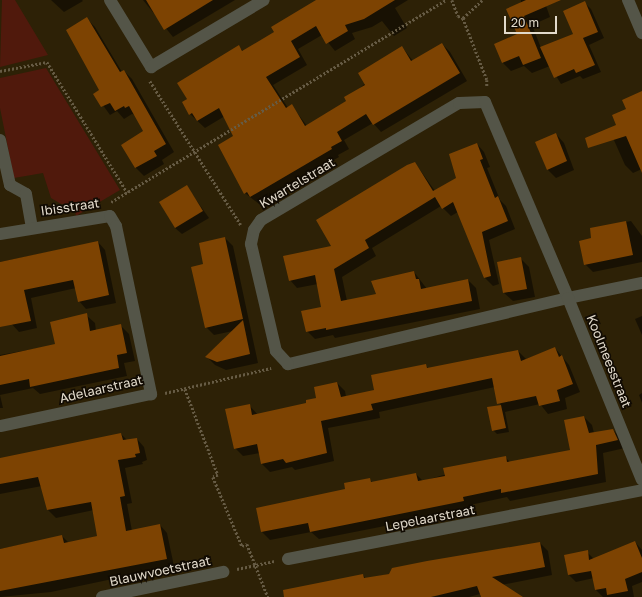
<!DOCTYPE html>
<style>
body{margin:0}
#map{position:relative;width:642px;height:597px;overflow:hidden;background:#2d2106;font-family:"Golos Text",sans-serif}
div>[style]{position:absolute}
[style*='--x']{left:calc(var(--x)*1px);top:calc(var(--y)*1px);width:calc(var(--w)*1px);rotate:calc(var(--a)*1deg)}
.green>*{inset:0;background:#50190c}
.shadow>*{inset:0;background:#0007}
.building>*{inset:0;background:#7d4302}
.path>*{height:2.5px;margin-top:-1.25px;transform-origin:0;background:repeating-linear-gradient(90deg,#665b44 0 2px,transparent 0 4px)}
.minor>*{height:12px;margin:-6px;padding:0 6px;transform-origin:6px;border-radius:6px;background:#545548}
span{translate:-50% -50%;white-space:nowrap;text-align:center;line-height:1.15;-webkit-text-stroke:3.5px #110b03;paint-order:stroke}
.street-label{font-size:13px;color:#e2dacb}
.scale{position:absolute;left:504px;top:16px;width:53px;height:18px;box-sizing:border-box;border:2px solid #e2dacb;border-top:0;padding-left:5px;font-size:12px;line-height:14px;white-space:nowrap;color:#e2dacb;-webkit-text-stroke:3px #110b03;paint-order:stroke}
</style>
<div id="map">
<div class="green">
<div style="clip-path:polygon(2px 0,15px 0,48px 55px,0 67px)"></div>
<div style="clip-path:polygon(46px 68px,120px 190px,76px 216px,74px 204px,61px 204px,51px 198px,43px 173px,14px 178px,0 108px,0 78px)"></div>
</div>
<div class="shadow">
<div style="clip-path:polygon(51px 0,82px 0,83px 1px,64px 12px)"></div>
<div style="clip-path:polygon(143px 0,235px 0,173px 37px)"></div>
<div style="clip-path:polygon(319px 0,408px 0,395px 8px,407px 28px,394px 36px,382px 21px,372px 27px,352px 33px,355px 39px,335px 51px,322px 35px,298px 49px,307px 65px,273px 85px,288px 108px,292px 106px,307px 126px,347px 101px,402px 47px,413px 61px,442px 44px,450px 52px,467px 81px,381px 132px,373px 123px,344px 140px,349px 149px,338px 155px,339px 157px,259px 204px,245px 193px,235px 136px,225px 116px,205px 128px,190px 114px,183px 103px,238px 46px,243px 51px,276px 32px)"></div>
<div style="clip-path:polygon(521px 0,544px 0,550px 17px,532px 25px,541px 48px,574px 34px,584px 2px,591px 9px,604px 38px,589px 45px,601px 72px,583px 79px,580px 76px,561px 84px,550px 66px,532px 73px,524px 66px,511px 71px,503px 63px,495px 44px,518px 35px)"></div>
<div style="clip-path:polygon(87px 19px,95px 27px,122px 72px,124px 71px,132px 79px,174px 152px,162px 160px,164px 164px,144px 176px,136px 168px,122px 145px,145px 132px,136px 115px,132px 114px,124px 119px,117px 111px,110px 115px,95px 94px,100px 91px)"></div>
<div style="clip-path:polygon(642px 96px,642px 169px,633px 173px,625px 165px,609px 129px,618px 126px,627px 110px)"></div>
<div style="clip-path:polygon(556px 134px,564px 143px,574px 170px,556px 178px,547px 169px)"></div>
<div style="clip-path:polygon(477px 144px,484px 152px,490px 167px,487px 168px,500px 200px,506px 206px,515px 229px,489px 240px,499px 284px,493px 286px,485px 278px,458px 212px,451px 216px,441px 206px,372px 248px,376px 256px,342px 277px,347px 301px,377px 295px,414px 272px,427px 289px,468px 280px,476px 288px,480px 309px,335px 338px,333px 335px,315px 339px,307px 331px,322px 308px,318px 284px,297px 288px,290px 280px,333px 246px,415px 163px,435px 191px,457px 179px)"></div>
<div style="clip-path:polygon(187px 187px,209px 218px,182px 234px,175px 228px)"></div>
<div style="clip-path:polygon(631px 221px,642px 236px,642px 262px,593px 272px,585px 264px,593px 239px,591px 229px)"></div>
<div style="clip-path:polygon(225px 238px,233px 246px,258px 363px,226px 370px,215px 365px,207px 357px,233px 331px,214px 335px,206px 327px)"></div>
<div style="clip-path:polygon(98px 242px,105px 250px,116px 303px,86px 309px,79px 301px,76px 288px,31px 298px,37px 328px,19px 332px,0 311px,0 262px)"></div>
<div style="clip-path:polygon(520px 258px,529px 267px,535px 297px,513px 301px,504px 293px,498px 263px)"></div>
<div style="clip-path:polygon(86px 315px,95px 323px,96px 331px,121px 326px,129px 334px,135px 361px,124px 363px,127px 376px,40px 394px,33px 388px,0 395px,0 355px,56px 345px)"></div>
<div style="clip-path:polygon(642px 316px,642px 335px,635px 319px)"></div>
<div style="clip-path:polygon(555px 348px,569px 365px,580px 392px,565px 398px,567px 409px,548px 414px,540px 404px,505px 412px,509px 432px,497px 434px,493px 430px,501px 406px,495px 387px,379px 412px,380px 418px,328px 428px,334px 461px,295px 470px,292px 467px,270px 472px,262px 464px,260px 453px,243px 456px,235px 448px,249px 405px,258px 415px,307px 404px,337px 383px,345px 391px,346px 397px,375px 391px,425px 365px,429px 369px,518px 351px,526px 359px)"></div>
<div style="clip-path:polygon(642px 393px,642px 403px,639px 395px)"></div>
<div style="clip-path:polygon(0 395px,3px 408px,0 408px)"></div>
<div style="clip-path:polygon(584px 417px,592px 425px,594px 433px,613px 430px,621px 438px,625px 448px,603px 453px,606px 482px,510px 501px,507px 497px,470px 505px,471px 509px,319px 539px,311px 532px,270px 540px,262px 532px,370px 480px,373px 483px,416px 474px,423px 481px,505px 457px,510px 462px,571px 451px)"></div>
<div style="clip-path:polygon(121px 434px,128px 441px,137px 439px,144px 447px,147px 460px,142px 462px,143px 464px,125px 468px,132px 503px,127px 504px,132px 531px,160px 525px,167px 533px,174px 566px,51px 592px,0 597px,0 549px,62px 536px,69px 543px,98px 536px,94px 510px,56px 518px,48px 510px,42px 486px,0 494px,0 461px)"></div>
<div style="clip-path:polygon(635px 542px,642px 550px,642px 582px,632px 586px,634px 597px,603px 597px,596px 590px,594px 578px,576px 582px,569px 575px,587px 552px,594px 559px)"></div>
<div style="clip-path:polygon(540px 543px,548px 551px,552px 575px,501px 585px,521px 597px,481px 597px,480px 594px,469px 597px,291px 597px,363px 575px,366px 579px,389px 574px)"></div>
</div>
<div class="building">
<div style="clip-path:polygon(146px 0,213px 0,164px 30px)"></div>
<div style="clip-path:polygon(316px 0,395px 0,364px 19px,345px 25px,348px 31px,326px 44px,316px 26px,291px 41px,300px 57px,266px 77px,286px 108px,292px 104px,305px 126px,346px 101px,344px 97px,365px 85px,358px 73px,402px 46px,411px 61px,442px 43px,460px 73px,373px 125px,366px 114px,337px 132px,342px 141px,331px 147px,332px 149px,250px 197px,247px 192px,244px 194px,218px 145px,233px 136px,219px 108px,197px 121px,192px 113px,189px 115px,182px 102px,187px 99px,177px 83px,239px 45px,242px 51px,274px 32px,271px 27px)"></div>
<div style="clip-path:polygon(526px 0,561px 0,524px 16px,541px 58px,523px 65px,519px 56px,502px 63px,494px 44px,517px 34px,506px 9px)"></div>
<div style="clip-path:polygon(585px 1px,598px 32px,583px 38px,595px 65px,576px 73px,574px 69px,554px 78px,540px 47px,573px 34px,563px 11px)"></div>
<div style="clip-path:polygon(87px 17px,120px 72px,124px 70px,166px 144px,154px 151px,157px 156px,135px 168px,121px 145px,143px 131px,129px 106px,125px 108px,124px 106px,115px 111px,110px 103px,101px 107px,93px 94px,99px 90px,66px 30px)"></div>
<div style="clip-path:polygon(642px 91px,642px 173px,626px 136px,588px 148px,585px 138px,616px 125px,612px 115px,626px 109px,622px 100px)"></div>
<div style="clip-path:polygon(556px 133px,567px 161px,547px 170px,535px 142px)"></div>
<div style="clip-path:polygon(477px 143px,483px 159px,480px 160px,495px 198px,498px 196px,508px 221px,482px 232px,491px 276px,484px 278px,453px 202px,442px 209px,435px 197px,365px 240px,369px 248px,334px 269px,341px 301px,376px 294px,371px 281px,414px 271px,416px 279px,419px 279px,421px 289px,468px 279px,472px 301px,326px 330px,326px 328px,306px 332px,301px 311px,321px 307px,315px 275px,289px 281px,283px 256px,331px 246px,316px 220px,407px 165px,415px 162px,433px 191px,456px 178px,449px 154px)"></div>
<div style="clip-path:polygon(187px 185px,203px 211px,175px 228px,159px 202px)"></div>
<div style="clip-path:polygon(626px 221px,633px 255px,584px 265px,579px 241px,591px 238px,590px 228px)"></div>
<div style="clip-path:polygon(225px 237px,243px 319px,205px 328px,191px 267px,203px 264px,199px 243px)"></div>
<div style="clip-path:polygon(98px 241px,109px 295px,78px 302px,73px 280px,24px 290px,31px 321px,0 327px,0 262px)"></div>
<div style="clip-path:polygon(521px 257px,527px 289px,503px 293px,497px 262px)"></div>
<div style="clip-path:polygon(87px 313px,90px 331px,121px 324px,127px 353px,117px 355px,119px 368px,30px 387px,29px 379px,0 385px,0 356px,55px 344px,50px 322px)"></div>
<div style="clip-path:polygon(243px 320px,250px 354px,217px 362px,205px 357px)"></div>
<div style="clip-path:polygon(555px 347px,559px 357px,562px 355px,573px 384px,557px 390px,560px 401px,539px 406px,536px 396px,497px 404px,492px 378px,371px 404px,373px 410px,321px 421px,327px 453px,286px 463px,283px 459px,261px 464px,257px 444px,234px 449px,225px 409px,250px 404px,252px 415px,306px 403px,306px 400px,316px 398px,314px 387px,337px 382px,341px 397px,374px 390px,371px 375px,426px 364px,427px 368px,518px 350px,521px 361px)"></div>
<div style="clip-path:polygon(501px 405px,506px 428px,492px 431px,487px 407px)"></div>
<div style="clip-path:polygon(584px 416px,589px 433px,613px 429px,618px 440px,596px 445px,598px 474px,501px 493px,501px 489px,463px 497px,464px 501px,310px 532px,308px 523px,261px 532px,256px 508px,345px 489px,344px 483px,370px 478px,371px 482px,416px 473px,418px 481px,445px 476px,443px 468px,506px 456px,507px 462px,570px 450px,564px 420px)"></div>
<div style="clip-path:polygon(121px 433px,123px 440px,137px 438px,140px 453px,135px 454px,136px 457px,118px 460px,125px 496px,120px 497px,126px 531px,160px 524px,167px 559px,0 591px,0 549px,62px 535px,64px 543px,97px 536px,91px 502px,47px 510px,38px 477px,0 484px,0 458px)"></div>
<div style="clip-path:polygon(635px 541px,642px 558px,642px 572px,625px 579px,628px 591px,607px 595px,606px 588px,595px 590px,591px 571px,568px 575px,564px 555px,588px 550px,589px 560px)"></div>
<div style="clip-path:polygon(540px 542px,545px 567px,492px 577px,523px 597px,481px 597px,477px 586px,431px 597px,284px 597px,283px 590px,363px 574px,364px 578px,389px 574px,392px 568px,427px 561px)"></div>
</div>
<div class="path">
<div style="--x:452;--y:0;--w:17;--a:69"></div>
<div style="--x:458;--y:16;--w:5;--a:22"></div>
<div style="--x:463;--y:18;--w:66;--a:68.8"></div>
<div style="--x:487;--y:80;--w:7;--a:90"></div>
<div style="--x:463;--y:18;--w:26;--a:-43"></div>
<div style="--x:0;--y:71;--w:48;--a:-10.8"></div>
<div style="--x:47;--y:62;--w:153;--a:58.4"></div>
<div style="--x:150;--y:81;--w:170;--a:57.7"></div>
<div style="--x:111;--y:202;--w:391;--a:-31.1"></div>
<div style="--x:185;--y:389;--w:92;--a:69"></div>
<div style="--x:218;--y:475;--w:5;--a:158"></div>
<div style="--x:213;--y:477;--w:75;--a:67.2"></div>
<div style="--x:242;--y:546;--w:5;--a:-22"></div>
<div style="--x:247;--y:544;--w:57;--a:68.4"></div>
<div style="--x:165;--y:393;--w:109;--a:-13.3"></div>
<div style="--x:237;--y:569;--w:39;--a:-12"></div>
</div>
<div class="minor">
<div style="--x:110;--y:0;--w:79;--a:58.5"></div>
<div style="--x:151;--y:67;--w:131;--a:-30.7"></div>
<div style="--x:628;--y:0;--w:36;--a:67"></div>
<div style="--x:0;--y:140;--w:46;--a:77.5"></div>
<div style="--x:10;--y:185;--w:18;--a:29"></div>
<div style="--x:26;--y:194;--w:34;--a:80"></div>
<div style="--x:0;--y:234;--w:111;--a:-9.3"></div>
<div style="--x:110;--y:216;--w:12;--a:59"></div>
<div style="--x:116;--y:226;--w:172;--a:78.2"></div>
<div style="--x:151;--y:394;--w:154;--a:168"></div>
<div style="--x:642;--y:283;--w:76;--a:168.5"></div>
<div style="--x:568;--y:298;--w:288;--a:166.7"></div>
<div style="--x:288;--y:364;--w:18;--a:-133"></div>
<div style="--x:276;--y:351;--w:110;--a:-103.2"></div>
<div style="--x:251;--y:244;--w:14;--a:-78"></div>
<div style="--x:254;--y:230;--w:12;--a:-55"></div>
<div style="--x:261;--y:220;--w:230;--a:-30.6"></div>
<div style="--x:459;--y:103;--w:26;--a:-2"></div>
<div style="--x:485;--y:102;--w:213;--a:67"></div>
<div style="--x:568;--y:298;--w:196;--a:67.9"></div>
<div style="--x:288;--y:559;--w:361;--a:-11"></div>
<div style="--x:102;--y:597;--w:124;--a:-11.7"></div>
</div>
<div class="street-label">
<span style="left:297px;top:183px;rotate:-31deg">Kwartelstraat</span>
<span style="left:70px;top:207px;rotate:-8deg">Ibisstraat</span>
<span style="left:609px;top:361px;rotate:68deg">Koolmeesstraat</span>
<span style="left:101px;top:389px;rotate:-13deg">Adelaarstraat</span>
<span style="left:430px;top:518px;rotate:-11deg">Lepelaarstraat</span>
<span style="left:160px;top:571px;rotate:-12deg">Blauwvoetstraat</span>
</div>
<div class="scale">20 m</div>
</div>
